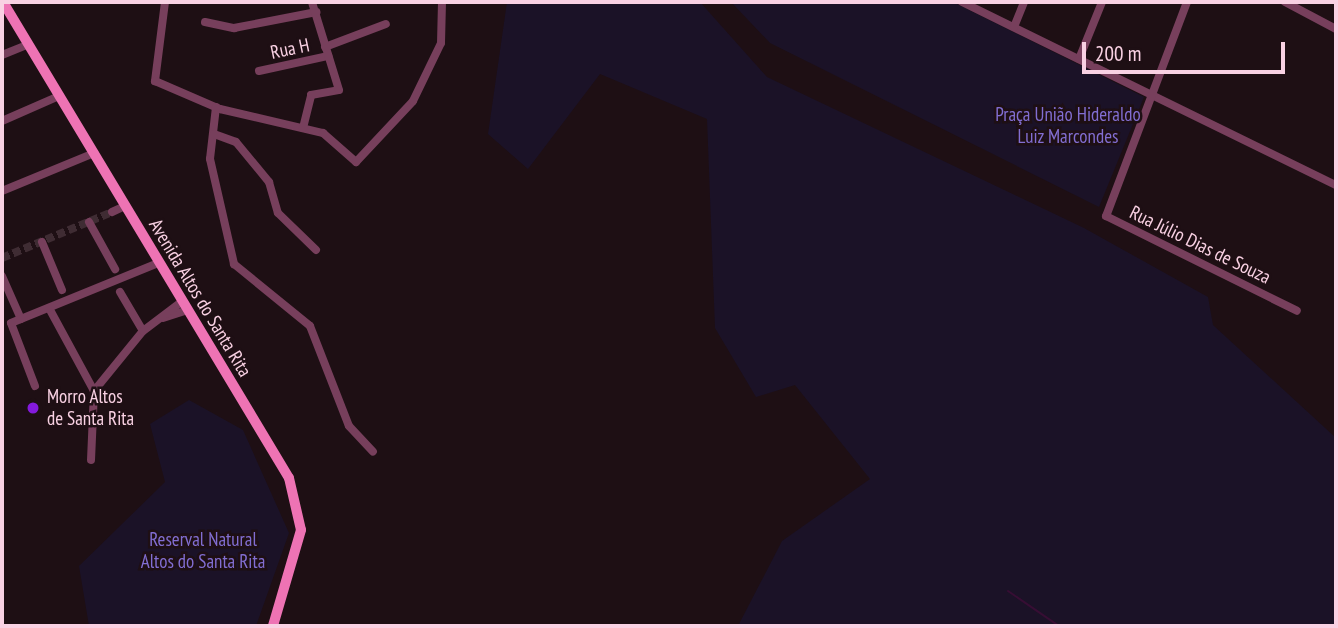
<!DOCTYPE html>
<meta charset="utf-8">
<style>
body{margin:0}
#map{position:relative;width:1338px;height:628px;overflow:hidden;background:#1e0f14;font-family:"PT Sans Narrow",sans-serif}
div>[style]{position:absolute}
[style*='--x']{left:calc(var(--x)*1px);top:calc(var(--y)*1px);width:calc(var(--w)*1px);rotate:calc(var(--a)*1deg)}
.green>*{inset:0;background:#1b1227}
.stream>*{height:2px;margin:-1px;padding:0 1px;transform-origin:1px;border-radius:1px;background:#370e34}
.street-tunnel>*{height:8px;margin-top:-4px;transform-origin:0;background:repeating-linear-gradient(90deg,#3f2c33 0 8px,transparent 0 12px)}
.street>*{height:8px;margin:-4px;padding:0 4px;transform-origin:4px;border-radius:4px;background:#773f5c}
.secondary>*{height:10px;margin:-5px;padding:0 5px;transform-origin:5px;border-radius:5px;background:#ee73b4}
.dots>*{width:19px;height:19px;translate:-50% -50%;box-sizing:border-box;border:4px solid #1e0f14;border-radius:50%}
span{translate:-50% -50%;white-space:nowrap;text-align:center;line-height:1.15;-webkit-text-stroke:5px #1e0f14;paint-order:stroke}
.street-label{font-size:19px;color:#f9d1e3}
.park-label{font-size:19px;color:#826ed2}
.poi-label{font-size:19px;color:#f9d1e3}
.left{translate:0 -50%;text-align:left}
.frame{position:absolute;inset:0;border:4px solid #f9d1e3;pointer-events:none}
.scale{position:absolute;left:1082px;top:42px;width:203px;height:32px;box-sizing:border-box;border:4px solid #f9d1e3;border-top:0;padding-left:9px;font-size:21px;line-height:24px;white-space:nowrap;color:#f9d1e3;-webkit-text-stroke:5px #1e0f14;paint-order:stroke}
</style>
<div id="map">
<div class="green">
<div style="clip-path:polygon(507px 2px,700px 2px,767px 77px,1084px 228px,1208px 297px,1213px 325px,1336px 438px,1336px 626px,738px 626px,782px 541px,870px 479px,795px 385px,756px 397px,715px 328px,707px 119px,600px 74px,528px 169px,488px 134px)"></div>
<div style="clip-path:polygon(731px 2px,953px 2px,1144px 97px,1099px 207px,770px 43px)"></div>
<div style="clip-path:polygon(189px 400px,243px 430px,289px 533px,256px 626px,89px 626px,79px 566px,165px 482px,150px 424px)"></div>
</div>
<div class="stream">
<div style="--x:1008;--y:591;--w:62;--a:34.5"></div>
</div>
<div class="street-tunnel">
<div style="--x:2;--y:258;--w:119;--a:-22.7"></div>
</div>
<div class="street">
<div style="--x:165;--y:2;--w:80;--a:97.2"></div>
<div style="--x:155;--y:81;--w:71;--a:23.3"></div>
<div style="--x:220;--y:109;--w:106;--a:13.1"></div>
<div style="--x:323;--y:133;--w:44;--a:41.3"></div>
<div style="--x:356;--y:162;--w:83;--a:-46.9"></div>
<div style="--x:413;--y:101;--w:64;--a:-64.2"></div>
<div style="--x:441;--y:43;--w:41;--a:-88.6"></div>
<div style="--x:962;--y:2;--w:416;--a:26.1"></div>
<div style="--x:1187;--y:2;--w:229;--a:110.7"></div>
<div style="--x:1106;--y:216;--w:213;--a:26.4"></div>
<div style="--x:1285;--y:2;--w:58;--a:27.9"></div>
<div style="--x:205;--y:22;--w:30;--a:12"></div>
<div style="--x:234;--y:28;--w:84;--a:-11"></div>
<div style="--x:1014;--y:27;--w:27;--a:-68"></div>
<div style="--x:325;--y:47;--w:65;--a:-20.7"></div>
<div style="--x:2;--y:55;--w:27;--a:-22"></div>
<div style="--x:1079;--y:59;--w:61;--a:-68"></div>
<div style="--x:259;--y:71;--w:71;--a:-12.3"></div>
<div style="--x:216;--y:107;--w:52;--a:96.6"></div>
<div style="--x:210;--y:159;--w:108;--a:77.1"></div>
<div style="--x:234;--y:264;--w:98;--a:39.2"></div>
<div style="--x:310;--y:326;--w:107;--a:68.7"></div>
<div style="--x:349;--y:426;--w:35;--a:47"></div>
<div style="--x:2;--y:121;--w:62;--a:-23.7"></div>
<div style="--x:303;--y:128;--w:34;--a:-76"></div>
<div style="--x:311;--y:95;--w:28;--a:-10"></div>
<div style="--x:339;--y:90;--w:92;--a:-107.1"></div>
<div style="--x:214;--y:134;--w:23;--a:20"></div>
<div style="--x:236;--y:142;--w:52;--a:50.5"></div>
<div style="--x:269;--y:182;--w:32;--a:74"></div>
<div style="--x:278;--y:213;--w:53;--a:44.2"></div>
<div style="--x:2;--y:191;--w:100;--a:-22.4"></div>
<div style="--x:112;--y:212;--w:14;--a:-25"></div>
<div style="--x:89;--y:222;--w:54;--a:61"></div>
<div style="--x:42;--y:242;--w:52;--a:67.4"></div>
<div style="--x:2;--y:276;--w:47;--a:66.2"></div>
<div style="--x:120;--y:292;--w:45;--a:59.5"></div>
<div style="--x:49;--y:308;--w:94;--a:61.5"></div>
<div style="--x:163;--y:318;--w:22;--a:-18"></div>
<div style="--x:35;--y:386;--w:67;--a:-110.9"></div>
<div style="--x:11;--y:323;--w:159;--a:-22.2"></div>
<div style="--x:91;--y:460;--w:69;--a:-87.5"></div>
<div style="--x:94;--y:391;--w:77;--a:-50.8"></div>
<div style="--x:143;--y:331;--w:46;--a:-37.1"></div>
</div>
<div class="secondary">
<div style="--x:3;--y:2;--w:555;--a:59"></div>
<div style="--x:289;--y:478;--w:53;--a:77"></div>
<div style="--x:301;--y:530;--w:100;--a:106.3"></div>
</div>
<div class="dots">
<div style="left:33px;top:408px;background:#841adc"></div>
</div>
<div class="street-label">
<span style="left:290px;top:49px;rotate:-12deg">Rua H</span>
<span style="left:1200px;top:245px;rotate:26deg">Rua Júlio Dias de Souza</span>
<span style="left:200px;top:298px;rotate:59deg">Avenida Altos do Santa Rita</span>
</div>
<div class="park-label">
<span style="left:1068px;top:126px">Praça União Hideraldo<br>Luiz Marcondes</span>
<span style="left:203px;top:551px">Reserval Natural<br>Altos do Santa Rita</span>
</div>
<div class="poi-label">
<span class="left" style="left:47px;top:408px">Morro Altos<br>de Santa Rita</span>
</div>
<div class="frame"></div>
<div class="scale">200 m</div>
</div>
